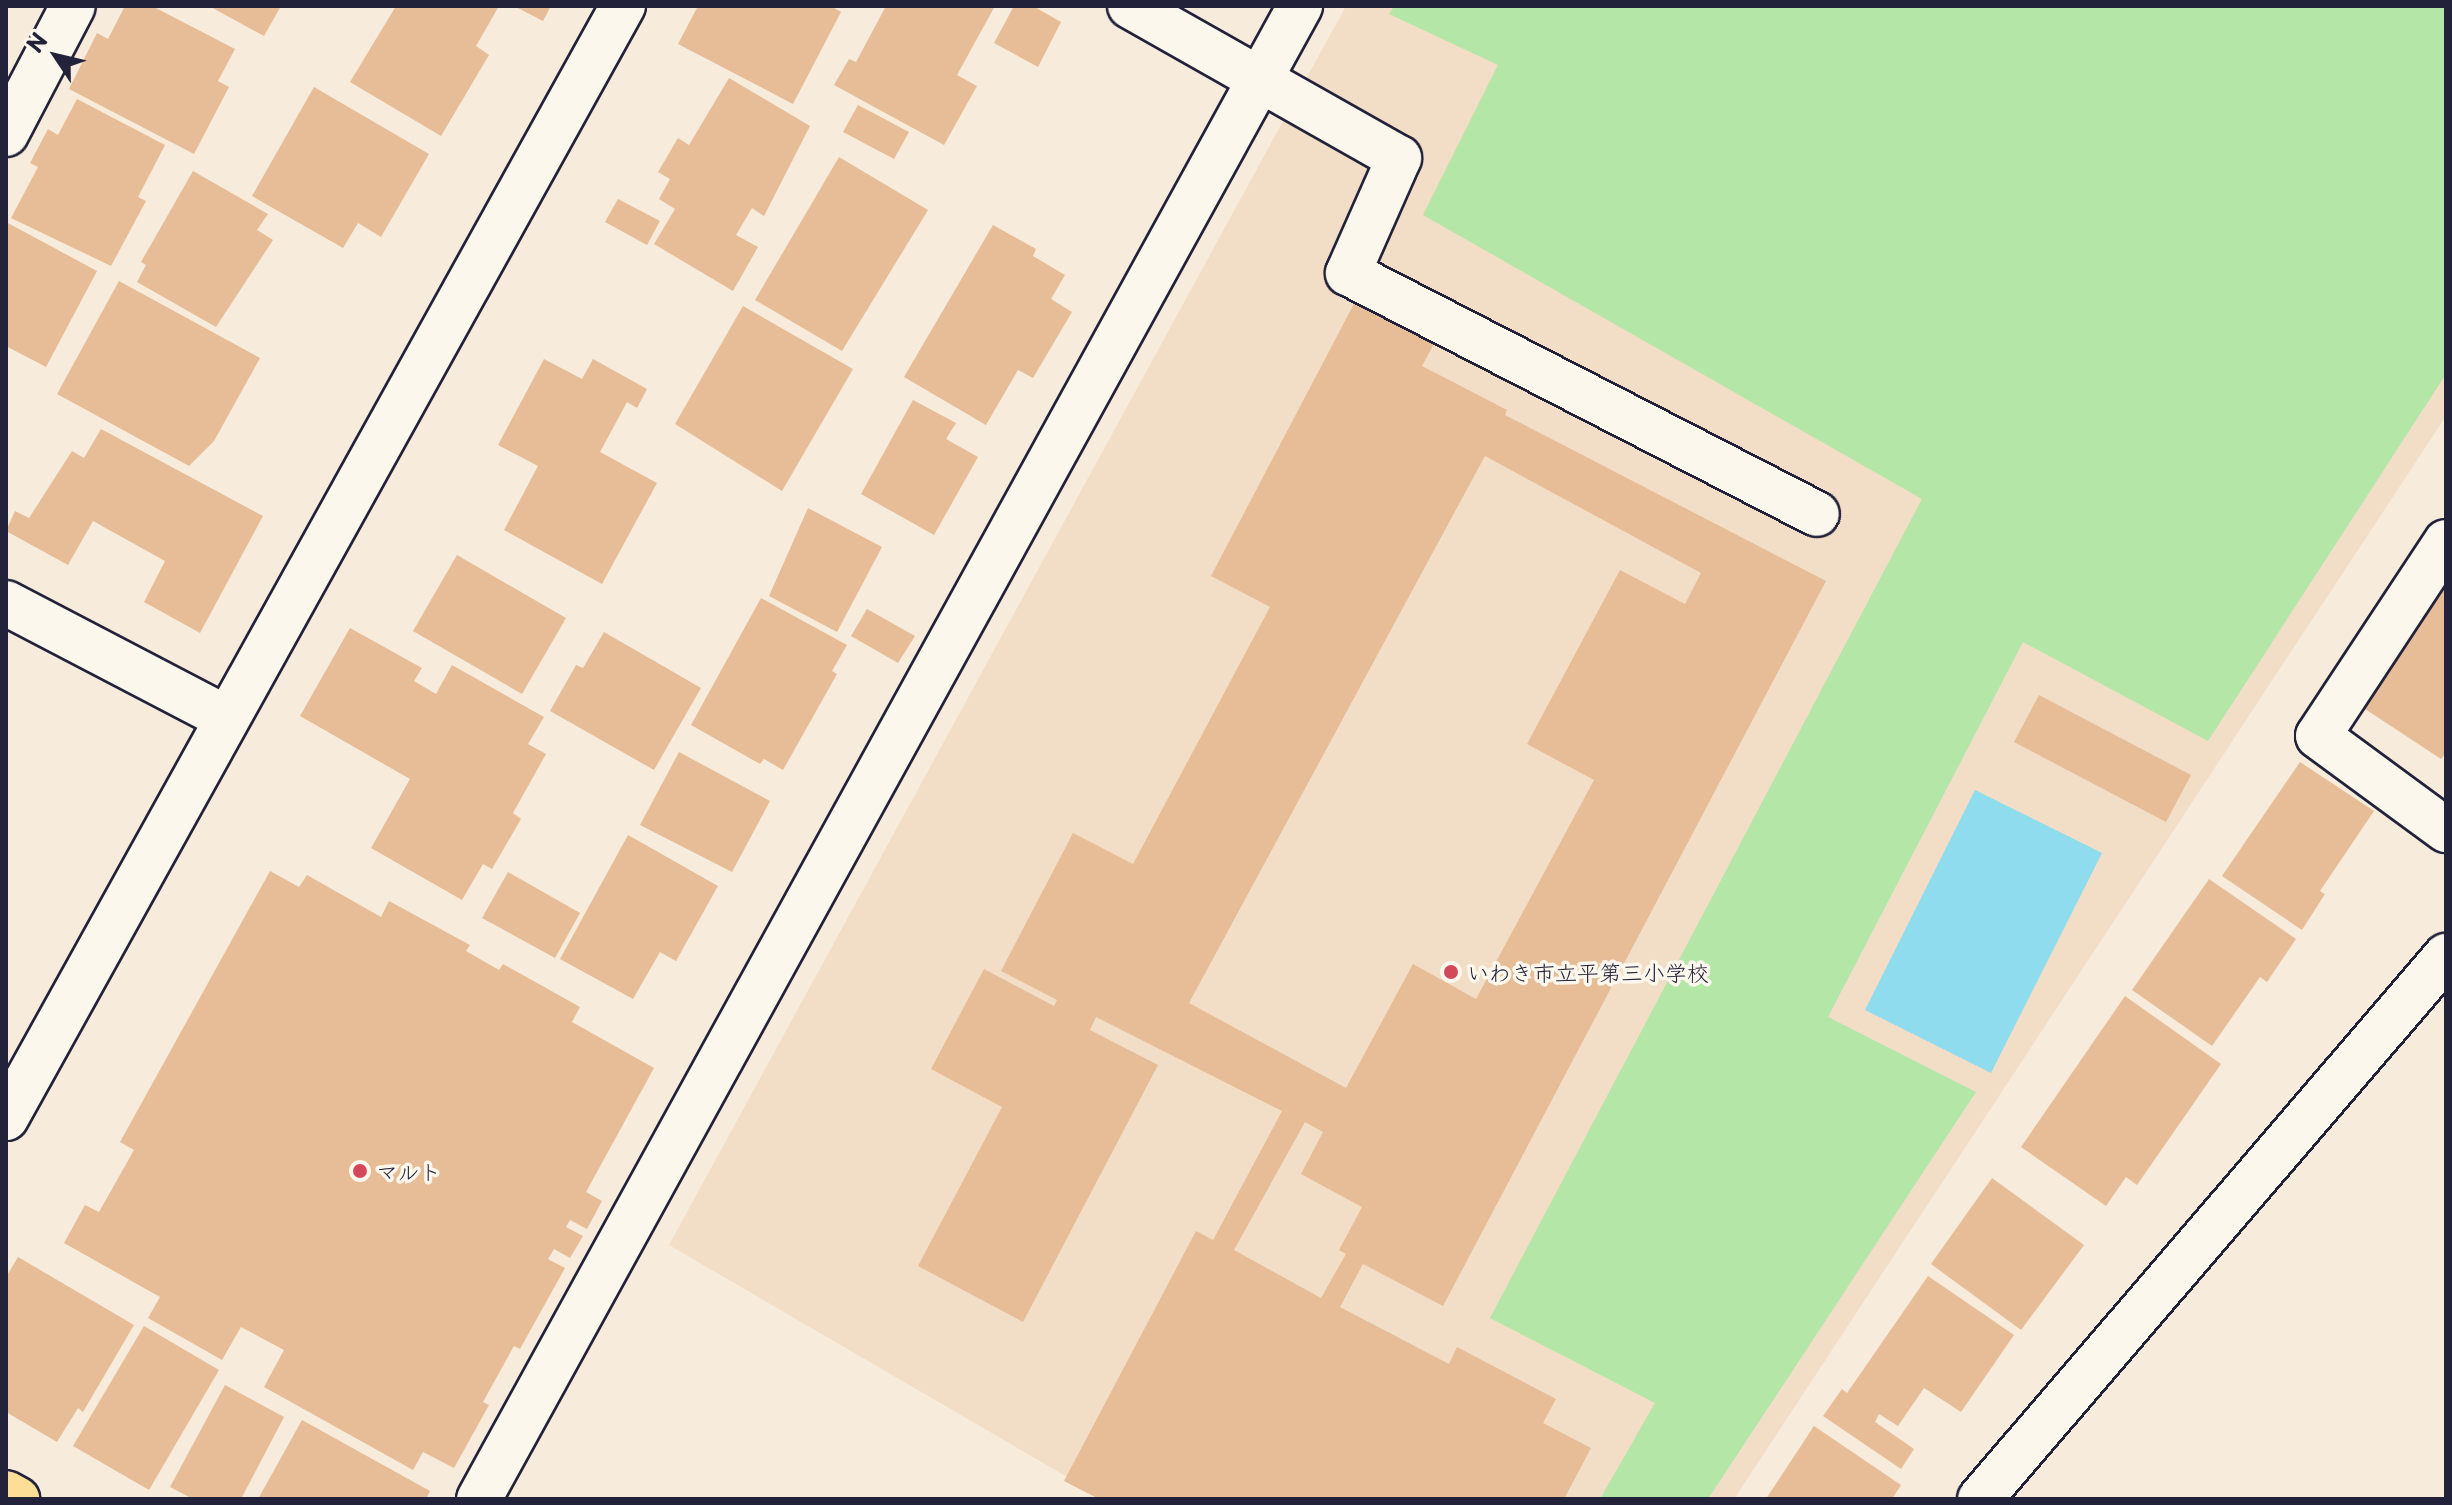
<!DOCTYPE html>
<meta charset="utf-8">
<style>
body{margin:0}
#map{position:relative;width:2452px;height:1505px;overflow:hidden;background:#f7ebdb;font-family:"Playpen Sans","Klee One",sans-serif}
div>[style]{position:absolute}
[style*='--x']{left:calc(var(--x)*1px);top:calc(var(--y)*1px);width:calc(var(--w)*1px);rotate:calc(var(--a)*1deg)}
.built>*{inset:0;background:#f2ddc6}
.green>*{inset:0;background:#b3e6a7}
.water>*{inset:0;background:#8fdcef}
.building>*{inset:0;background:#e6bd96}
.roads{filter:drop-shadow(2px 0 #22223b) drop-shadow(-2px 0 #22223b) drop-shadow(0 2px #22223b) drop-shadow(0 -2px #22223b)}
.minor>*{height:44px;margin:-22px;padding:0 22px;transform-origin:22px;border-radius:22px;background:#fbf7ec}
.tertiary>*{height:44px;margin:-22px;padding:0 22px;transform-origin:22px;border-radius:22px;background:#fbf7ec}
.primary>*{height:44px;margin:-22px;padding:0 22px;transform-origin:22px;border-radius:22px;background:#fdde96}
.dots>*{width:22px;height:22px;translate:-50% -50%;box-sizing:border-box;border:4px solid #fbf7ec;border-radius:50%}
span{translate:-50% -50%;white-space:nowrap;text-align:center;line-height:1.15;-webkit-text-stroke:7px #fbf7ec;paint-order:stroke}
.poi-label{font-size:22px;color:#22223b}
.left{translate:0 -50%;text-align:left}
.frame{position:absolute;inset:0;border:8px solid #22223b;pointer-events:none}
.north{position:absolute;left:16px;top:16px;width:80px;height:80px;-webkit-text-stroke:6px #fbf7ec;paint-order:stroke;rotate:305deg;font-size:22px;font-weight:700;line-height:32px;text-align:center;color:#22223b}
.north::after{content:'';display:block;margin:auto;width:28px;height:36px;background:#22223b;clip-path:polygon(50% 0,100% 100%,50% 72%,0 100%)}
</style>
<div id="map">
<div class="built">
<div style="clip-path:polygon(1346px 6px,2446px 6px,2446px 416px,1734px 1499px,1105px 1499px,669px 1245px)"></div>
</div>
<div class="green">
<div style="clip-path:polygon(1394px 6px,2446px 6px,2446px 374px,2208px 741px,2023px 642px,1828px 1017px,1976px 1092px,1708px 1499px,1600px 1499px,1655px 1403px,1490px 1318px,1922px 499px,1423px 215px,1498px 65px,1389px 14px)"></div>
</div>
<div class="water">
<div style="clip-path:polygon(1975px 790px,2102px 853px,1991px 1073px,1865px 1010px)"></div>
</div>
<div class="building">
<div style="clip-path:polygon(125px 6px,152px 6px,235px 49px,218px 81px,229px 87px,194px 154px,69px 89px,97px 33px,108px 39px)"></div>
<div style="clip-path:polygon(209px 6px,281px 6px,264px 36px)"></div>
<div style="clip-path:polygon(396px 6px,499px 6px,476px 46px,489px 55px,441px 136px,350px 82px)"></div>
<div style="clip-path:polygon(514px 6px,551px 6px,543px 21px)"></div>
<div style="clip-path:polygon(698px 6px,831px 6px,841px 12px,793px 104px,678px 44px)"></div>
<div style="clip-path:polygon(886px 6px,995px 6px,957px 75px,977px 86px,944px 145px,834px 85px,849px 59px,856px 62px)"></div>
<div style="clip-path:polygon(1014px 6px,1033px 6px,1061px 22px,1038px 67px,994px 43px)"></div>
<div style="clip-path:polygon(729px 78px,810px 126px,764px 216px,752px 208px,736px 235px,758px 247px,733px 291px,654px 244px,675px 209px,659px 199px,670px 179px,658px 172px,678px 138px,689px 145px)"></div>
<div style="clip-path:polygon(314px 87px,429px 154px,381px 237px,358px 223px,343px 248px,252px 196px)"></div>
<div style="clip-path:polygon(77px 99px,165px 145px,138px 197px,146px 201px,111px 266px,11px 218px,38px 167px,30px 163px,48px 129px,58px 135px)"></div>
<div style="clip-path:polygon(858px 105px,909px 132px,894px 159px,843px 132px)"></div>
<div style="clip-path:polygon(839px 157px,928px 210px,842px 351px,755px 300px)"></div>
<div style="clip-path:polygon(193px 171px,268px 214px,257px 230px,273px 240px,216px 327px,137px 282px,146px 265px,141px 262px)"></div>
<div style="clip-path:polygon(618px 199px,660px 221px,647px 245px,605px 222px)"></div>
<div style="clip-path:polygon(6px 222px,97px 271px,46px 367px,6px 346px)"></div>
<div style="clip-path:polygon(993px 225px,1036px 249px,1033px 256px,1065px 275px,1051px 299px,1072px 312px,1033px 378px,1018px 370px,986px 425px,904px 377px)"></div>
<div style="clip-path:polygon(119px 281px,260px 358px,214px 441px,189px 466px,57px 394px)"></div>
<div style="clip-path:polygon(evenodd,1357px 298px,1436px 340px,1422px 366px,1507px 410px,1505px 415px,1826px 581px,1443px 1306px,1363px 1264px,1340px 1307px,1449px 1364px,1457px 1347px,1556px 1399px,1543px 1423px,1591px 1448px,1564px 1499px,1099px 1499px,1064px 1481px,1196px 1231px,1213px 1240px,1282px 1111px,1096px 1017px,1090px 1030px,1158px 1065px,1023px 1322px,918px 1266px,1002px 1107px,931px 1069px,984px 969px,1054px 1006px,1057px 1000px,1001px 971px,1073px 833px,1133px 864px,1270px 607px,1211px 576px,1357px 298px,1485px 456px,1701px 573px,1685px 604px,1620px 570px,1527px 744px,1594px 780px,1476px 999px,1413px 964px,1346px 1088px,1189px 1003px,1485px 456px,1357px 298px,1305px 1122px,1323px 1132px,1301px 1174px,1362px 1207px,1339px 1250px,1346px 1254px,1321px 1298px,1234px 1250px,1305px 1122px)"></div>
<div style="clip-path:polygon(743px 306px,853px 369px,782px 491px,675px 424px)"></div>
<div style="clip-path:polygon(544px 359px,582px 379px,593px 359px,647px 389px,637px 408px,627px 402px,600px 452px,657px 483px,602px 584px,504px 530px,538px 466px,498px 445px)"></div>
<div style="clip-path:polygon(913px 400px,956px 423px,946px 439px,978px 457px,934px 535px,861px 494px)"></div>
<div style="clip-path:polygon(101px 429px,263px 516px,200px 633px,144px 602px,165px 561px,93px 521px,68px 565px,6px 531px,15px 511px,29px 518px,72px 451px,84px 458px)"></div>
<div style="clip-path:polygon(808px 508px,882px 547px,837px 632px,769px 596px)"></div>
<div style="clip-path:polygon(457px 555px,566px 618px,522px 694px,413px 631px)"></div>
<div style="clip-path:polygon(2446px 573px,2446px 753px,2441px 759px,2359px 705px)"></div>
<div style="clip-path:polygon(761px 598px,847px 645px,832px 671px,837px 674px,783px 770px,764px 759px,760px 764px,691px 725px)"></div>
<div style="clip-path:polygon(867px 609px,915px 636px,898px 663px,851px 636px)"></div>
<div style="clip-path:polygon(350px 628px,422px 668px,414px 681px,436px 694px,452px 665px,544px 717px,528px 744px,546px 754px,513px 813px,521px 819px,492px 869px,483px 864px,462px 900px,371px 848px,410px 779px,300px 716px)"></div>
<div style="clip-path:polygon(604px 632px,701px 688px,654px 770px,550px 711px,576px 665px,583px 668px)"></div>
<div style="clip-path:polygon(2039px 695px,2191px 775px,2166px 822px,2014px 742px)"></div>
<div style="clip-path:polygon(679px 752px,770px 801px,732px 872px,640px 825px)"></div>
<div style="clip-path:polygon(2300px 762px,2374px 811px,2320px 891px,2325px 894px,2302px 930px,2222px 876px)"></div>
<div style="clip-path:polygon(628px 835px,718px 886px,676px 961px,660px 952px,633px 999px,560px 959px)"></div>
<div style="clip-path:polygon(270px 871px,299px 887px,307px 875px,381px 917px,389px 901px,470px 945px,466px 951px,499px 970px,503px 964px,580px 1007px,572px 1022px,654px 1068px,586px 1192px,602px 1201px,587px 1229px,570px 1220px,566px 1227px,583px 1236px,570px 1258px,554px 1249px,548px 1259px,565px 1268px,520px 1349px,514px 1346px,483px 1402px,489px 1405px,454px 1468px,423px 1452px,413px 1470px,264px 1387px,284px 1350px,241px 1327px,222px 1360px,148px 1318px,160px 1297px,64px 1243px,85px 1205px,99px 1212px,134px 1150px,120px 1142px)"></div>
<div style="clip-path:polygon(508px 872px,580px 913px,555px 958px,482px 918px)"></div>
<div style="clip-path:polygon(2209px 879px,2296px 939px,2267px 982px,2260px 977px,2212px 1046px,2132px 990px)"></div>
<div style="clip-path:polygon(2125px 996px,2221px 1064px,2137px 1185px,2126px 1177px,2106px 1206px,2021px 1147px)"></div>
<div style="clip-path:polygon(1992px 1178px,2084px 1245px,2021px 1330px,1931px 1264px)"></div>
<div style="clip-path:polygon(18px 1257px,134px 1325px,83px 1412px,78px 1408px,57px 1442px,6px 1412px,6px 1277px)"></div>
<div style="clip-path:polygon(1928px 1276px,2014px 1335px,1961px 1412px,1924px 1388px,1898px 1426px,1879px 1414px,1875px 1422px,1914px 1449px,1901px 1469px,1823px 1416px,1842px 1389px,1847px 1393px)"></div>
<div style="clip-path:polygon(144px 1326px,219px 1370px,149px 1490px,73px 1446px)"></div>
<div style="clip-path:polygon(225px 1385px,284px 1417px,241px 1499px,193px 1499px,170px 1487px)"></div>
<div style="clip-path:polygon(302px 1420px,430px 1491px,426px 1499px,258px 1499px)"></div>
<div style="clip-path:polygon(1814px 1426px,1901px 1485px,1892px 1499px,1766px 1499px)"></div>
</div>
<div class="roads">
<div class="minor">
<div style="--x:1130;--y:6;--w:309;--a:29.5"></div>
<div style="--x:1399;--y:158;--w:126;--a:113.9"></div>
<div style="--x:1348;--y:273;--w:527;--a:27.2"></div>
<div style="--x:6;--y:134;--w:144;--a:-62.4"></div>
<div style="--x:2446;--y:542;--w:232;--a:123.4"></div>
<div style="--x:2318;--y:736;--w:159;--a:36.3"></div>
<div style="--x:6;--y:603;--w:248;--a:27.6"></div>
<div style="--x:479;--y:1499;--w:1704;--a:-61.19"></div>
<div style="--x:1980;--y:1499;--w:716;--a:-49.36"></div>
</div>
<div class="tertiary">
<div style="--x:6;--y:1118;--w:1272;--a:-60.98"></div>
</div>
<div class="primary">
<div style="--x:6;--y:1493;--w:13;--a:29"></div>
</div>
</div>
<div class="dots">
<div style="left:1451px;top:972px;background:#d1495b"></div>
<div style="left:360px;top:1171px;background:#d1495b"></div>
</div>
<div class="poi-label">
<span class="left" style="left:1467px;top:972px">いわき市立平第三小学校</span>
<span class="left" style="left:376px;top:1171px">マルト</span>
</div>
<div class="frame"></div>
<div class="north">N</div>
</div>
